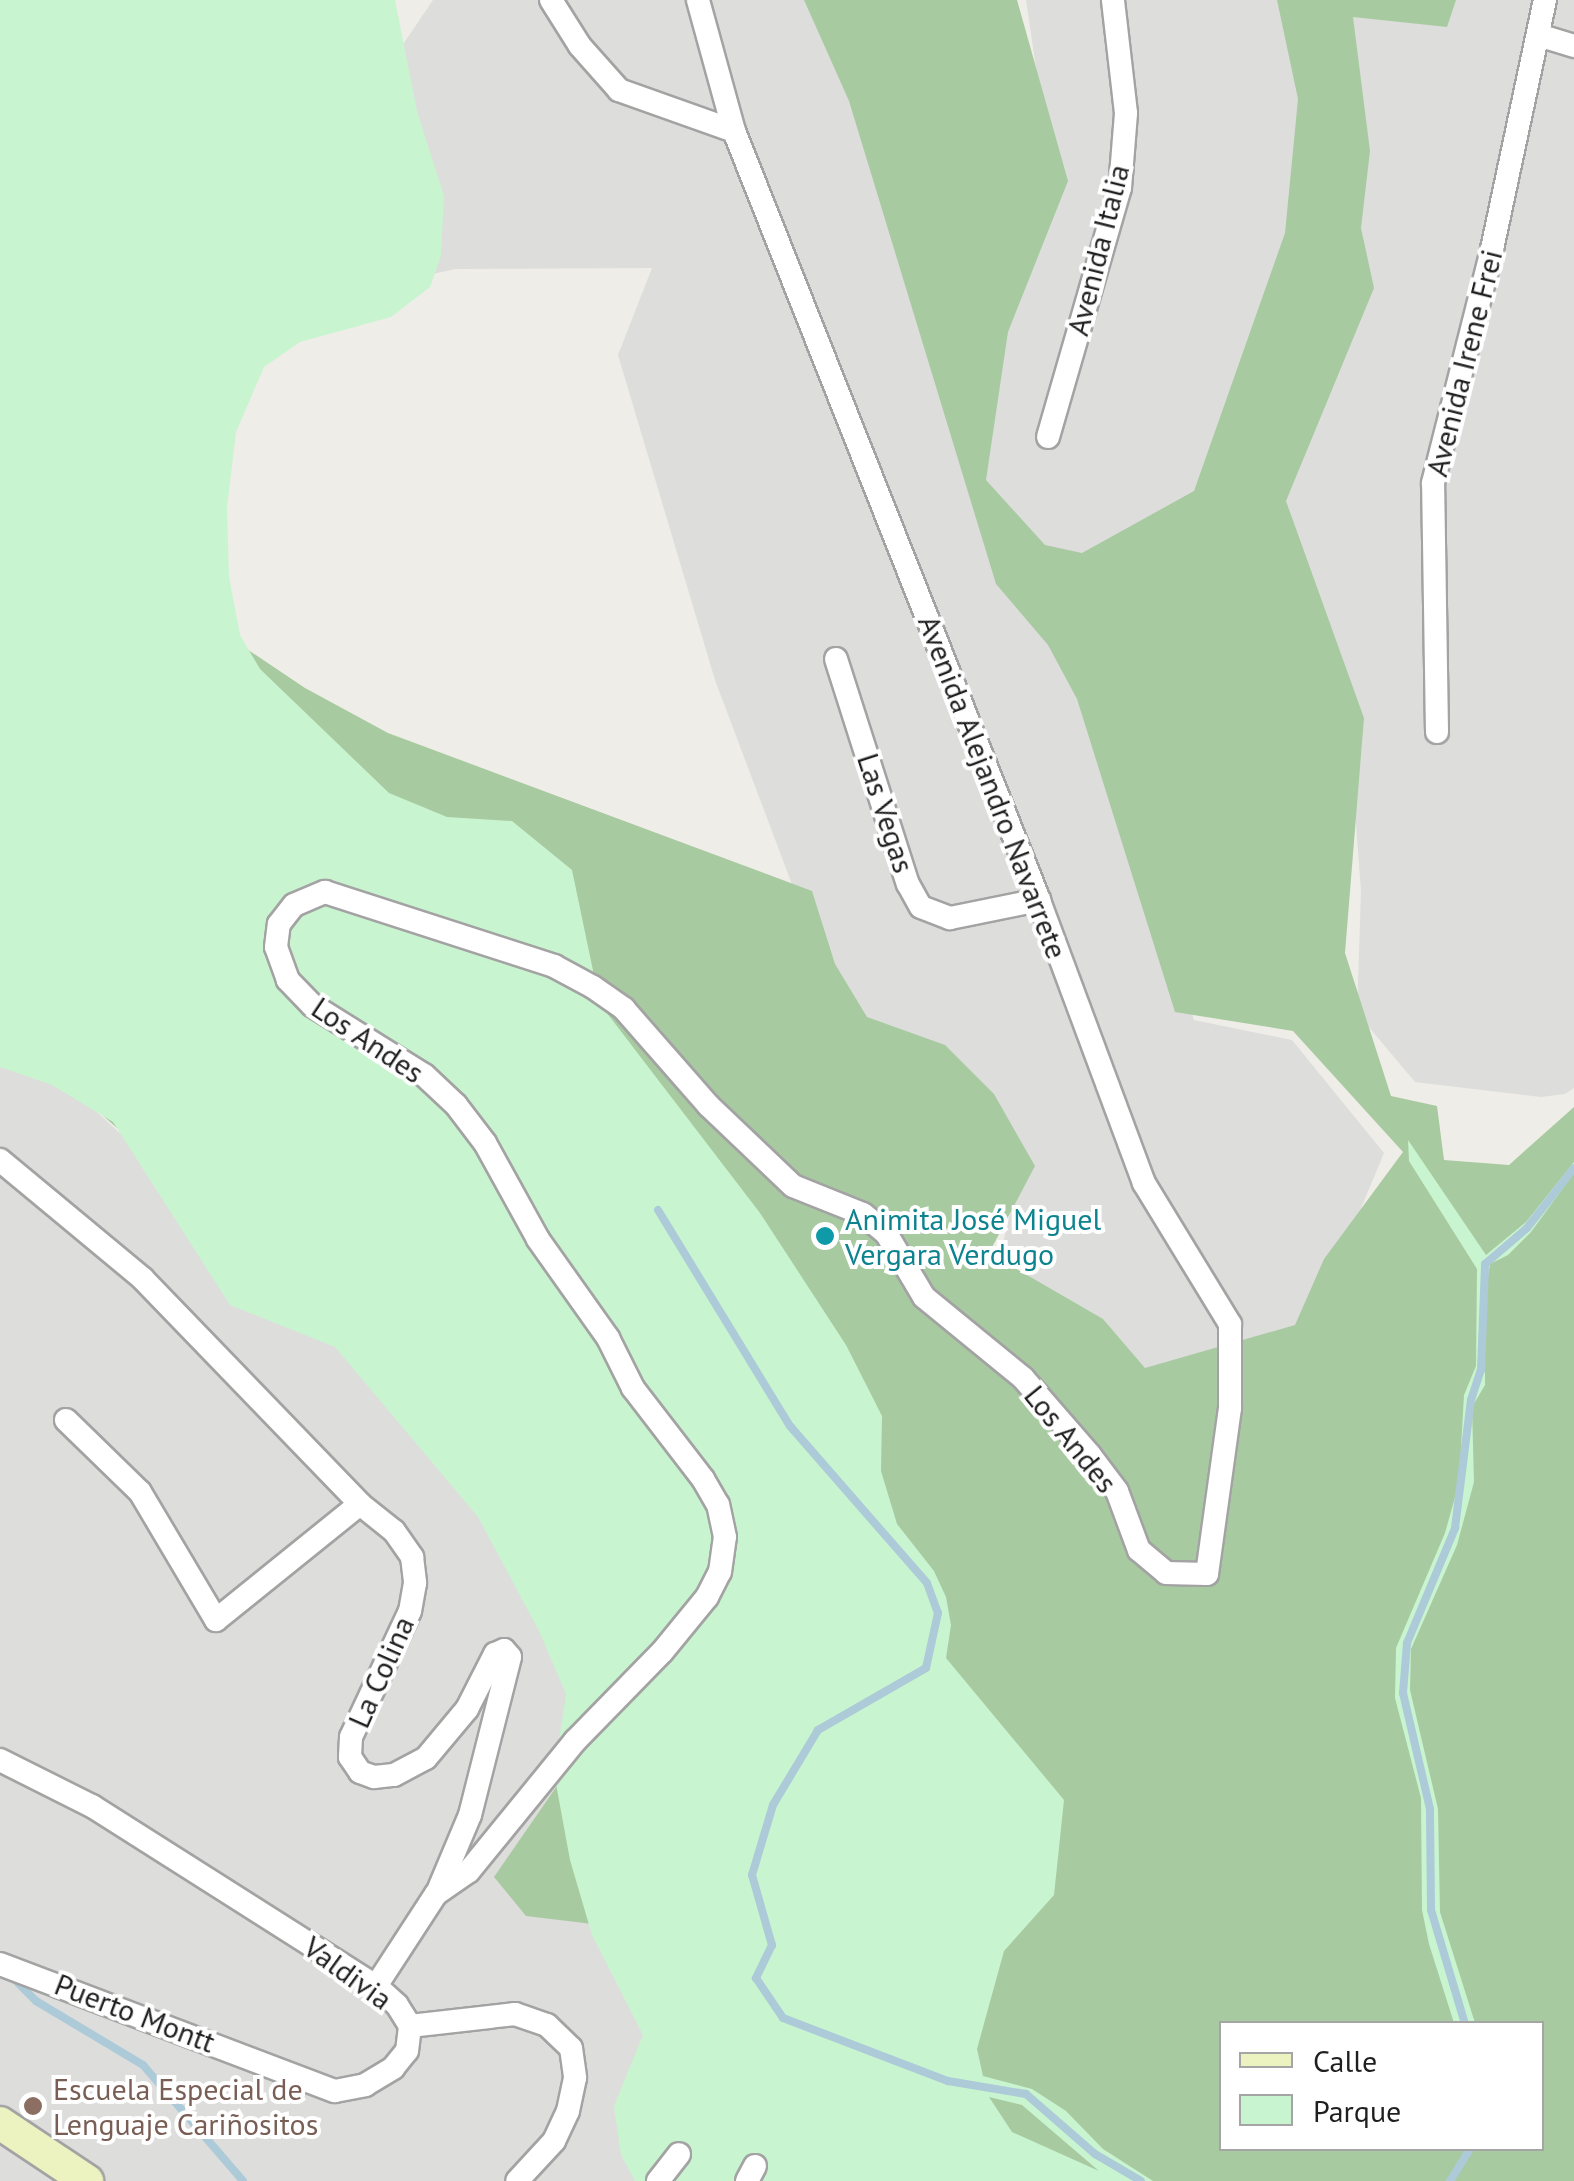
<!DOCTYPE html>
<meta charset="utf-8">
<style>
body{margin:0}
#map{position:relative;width:1574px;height:2181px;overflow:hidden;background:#efede7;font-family:"PT Sans",sans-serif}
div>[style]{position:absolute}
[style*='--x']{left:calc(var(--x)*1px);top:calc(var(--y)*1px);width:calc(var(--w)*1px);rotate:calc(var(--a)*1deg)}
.residential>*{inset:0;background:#dddddc}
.forest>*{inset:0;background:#a8caa0}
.park>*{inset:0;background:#c9f4d0}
.stream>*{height:8px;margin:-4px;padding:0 4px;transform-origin:4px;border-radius:4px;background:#accad8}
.roads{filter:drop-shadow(2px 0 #a3a3a3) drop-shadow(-2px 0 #a3a3a3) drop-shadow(0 2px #a3a3a3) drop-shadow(0 -2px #a3a3a3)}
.street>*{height:22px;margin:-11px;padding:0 11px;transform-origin:11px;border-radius:11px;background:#fff}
.secondary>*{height:32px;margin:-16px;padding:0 16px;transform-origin:16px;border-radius:16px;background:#ecf3c0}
.dots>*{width:28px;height:28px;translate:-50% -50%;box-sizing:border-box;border:5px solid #fff;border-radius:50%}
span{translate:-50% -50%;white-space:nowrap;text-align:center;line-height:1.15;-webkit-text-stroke:8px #fff;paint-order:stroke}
.street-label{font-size:30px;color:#1f1f1f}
.culture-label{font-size:30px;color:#0d838f}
.left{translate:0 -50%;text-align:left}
.education-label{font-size:30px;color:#785e54}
.legend{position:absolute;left:1219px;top:2021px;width:325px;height:130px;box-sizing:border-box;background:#fff;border:2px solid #a5a5a5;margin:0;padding:12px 18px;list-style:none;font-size:30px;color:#1f1f1f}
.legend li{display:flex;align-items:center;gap:20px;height:50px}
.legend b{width:50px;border:2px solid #a5a5a5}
</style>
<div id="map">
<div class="residential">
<div style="clip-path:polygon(433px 0,823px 0,1010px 576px,1092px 693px,1194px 1020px,1292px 1040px,1384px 1153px,1307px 1338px,1140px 1386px,1090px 1328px,1001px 1252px,1020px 1172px,856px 1030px,799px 903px,715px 680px,618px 355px,652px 268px,456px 269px,324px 297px,297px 201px)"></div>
<div style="clip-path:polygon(1026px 0,1293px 0,1310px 152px,1208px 501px,1086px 570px,1001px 524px,977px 453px,992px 332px,1053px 183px)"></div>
<div style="clip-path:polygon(1439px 0,1574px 0,1574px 1088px,1565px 1094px,1541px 1097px,1415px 1082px,1357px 1013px,1361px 891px,1348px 718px,1270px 502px,1338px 12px)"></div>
<div style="clip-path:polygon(0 1024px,466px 1448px,535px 1466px,601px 1925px,982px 2181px,0 2181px)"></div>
</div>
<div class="forest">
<div style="clip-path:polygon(evenodd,804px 0,1017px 0,1068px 181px,1008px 332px,986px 480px,1045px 545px,1082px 553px,1194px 491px,1285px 233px,1298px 99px,1277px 0,1456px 0,1447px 27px,1353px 17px,1370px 151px,1361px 228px,1374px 288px,1286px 501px,1364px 718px,1345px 953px,1391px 1096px,1437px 1106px,1444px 1160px,1509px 1165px,1574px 1107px,1574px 2181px,982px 2181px,601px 1925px,526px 1916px,494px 1877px,671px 1621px,0 1024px,226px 635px,305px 688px,388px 733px,812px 891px,835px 964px,867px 1017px,945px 1045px,994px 1094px,1035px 1166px,989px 1253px,1103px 1319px,1145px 1368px,1295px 1325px,1324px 1259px,1403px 1152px,1293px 1031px,1175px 1012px,1077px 699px,1048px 645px,996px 584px,849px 101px,804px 0,1222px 2024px,1542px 2024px,1542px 2148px,1222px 2148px,1222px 2024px)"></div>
</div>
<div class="park">
<div style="clip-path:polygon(evenodd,0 0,395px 0,417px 111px,444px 196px,441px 256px,430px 287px,391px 317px,300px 342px,264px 367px,236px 432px,227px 508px,229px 577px,240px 635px,260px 669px,389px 793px,447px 817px,512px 821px,572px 870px,600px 1004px,760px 1213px,846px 1345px,882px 1416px,881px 1471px,897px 1524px,934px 1571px,946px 1597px,951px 1625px,946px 1658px,1064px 1800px,1054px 1895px,1004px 1951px,977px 2049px,983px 2076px,1032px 2089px,1066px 2111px,1103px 2149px,1153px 2181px,635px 2181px,621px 2155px,614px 2106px,643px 2035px,592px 1935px,570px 1860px,554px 1773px,566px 1694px,539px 1631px,478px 1517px,335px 1347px,230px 1305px,113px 1122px,52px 1085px,0 1067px,0 0,989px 2097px,1022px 2105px,1099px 2171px,1012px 2132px,989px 2097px)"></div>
<div style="clip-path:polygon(1408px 1140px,1486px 1255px,1526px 1222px,1574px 1162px,1574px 1173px,1531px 1232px,1508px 1255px,1490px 1264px,1485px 1296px,1485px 1385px,1472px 1407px,1474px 1482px,1457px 1545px,1411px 1649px,1410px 1690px,1438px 1809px,1440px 1912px,1475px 2023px,1454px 2023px,1429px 1944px,1422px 1910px,1421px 1798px,1395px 1698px,1396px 1648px,1445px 1533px,1459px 1483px,1464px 1395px,1476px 1366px,1477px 1269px,1409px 1161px)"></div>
</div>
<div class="stream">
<div style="--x:658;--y:1210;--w:253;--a:58.6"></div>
<div style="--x:790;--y:1426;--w:208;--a:48.9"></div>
<div style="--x:927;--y:1583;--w:32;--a:70"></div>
<div style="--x:938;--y:1613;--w:56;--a:102.3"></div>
<div style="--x:926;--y:1668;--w:125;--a:150.1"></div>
<div style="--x:818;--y:1730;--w:87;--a:121"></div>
<div style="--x:773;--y:1805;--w:73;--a:106.7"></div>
<div style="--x:752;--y:1875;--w:73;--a:74.1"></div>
<div style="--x:772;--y:1945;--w:37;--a:116"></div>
<div style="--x:756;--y:1978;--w:48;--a:56"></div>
<div style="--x:783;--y:2018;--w:177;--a:20.9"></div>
<div style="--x:948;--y:2081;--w:79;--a:9.5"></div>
<div style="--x:1026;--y:2094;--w:91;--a:41"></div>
<div style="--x:1095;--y:2154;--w:53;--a:30.4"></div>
<div style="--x:11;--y:1976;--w:35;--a:45"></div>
<div style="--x:36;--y:2001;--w:125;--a:30.9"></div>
<div style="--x:143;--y:2065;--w:153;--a:49.2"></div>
<div style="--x:1465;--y:2024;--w:119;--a:-106.6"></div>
<div style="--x:1431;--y:1910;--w:101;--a:-90.6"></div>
<div style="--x:1430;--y:1809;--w:119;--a:-103.1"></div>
<div style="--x:1403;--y:1693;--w:50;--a:-85.4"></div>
<div style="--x:1407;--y:1643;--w:125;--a:-67.3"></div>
<div style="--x:1455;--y:1528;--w:129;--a:-82.9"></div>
<div style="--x:1471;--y:1400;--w:32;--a:-72"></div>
<div style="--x:1481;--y:1370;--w:106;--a:-87.8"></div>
<div style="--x:1485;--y:1264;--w:55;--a:-40.6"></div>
<div style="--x:1527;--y:1228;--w:76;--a:-51.9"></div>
<div style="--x:1450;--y:2181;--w:39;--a:-58"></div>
</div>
<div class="roads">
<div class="street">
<div style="--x:551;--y:0;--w:54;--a:57.8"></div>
<div style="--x:580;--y:46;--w:59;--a:48.4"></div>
<div style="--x:619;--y:90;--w:122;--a:19.6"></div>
<div style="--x:1538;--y:35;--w:38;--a:17"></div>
<div style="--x:1048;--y:437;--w:259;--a:-73.9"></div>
<div style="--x:1120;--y:188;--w:75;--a:-85.4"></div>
<div style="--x:1126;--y:113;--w:114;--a:-96.6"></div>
<div style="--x:836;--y:659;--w:236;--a:72.3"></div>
<div style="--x:908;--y:884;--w:26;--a:61"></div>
<div style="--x:921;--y:907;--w:31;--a:21"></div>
<div style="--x:950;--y:918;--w:91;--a:-11.4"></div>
<div style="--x:1437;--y:732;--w:249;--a:-90.9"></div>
<div style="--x:1433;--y:483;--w:241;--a:-75.8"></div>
<div style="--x:1492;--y:249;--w:255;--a:-78"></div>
<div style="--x:0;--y:1160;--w:185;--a:39.7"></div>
<div style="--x:142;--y:1278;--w:314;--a:46"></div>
<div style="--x:360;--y:1504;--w:43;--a:38.5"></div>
<div style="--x:394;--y:1531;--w:32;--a:55"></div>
<div style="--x:412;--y:1557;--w:26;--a:83"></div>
<div style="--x:415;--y:1583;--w:28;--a:100"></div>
<div style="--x:410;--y:1611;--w:139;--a:115.1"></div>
<div style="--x:351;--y:1737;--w:20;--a:93"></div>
<div style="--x:350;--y:1757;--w:18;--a:56"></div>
<div style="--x:360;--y:1772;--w:15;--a:20"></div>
<div style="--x:374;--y:1777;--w:20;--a:-6"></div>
<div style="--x:394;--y:1775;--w:36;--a:-28"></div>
<div style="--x:426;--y:1758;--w:64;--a:-50.1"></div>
<div style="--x:467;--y:1709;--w:62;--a:-63"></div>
<div style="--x:495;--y:1654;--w:10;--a:-24"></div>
<div style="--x:504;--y:1650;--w:9;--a:49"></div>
<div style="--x:510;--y:1657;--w:163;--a:104.2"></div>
<div style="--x:470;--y:1815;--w:82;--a:112.8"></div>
<div style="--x:66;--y:1420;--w:103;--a:44.2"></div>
<div style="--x:140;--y:1492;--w:149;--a:59.3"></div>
<div style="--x:216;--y:1620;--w:185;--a:-38.9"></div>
<div style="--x:0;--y:1760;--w:103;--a:26.6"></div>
<div style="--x:92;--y:1806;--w:336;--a:32.4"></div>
<div style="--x:376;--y:1986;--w:28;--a:42"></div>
<div style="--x:397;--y:2005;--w:25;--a:58"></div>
<div style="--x:0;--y:1964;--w:358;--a:20.8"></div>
<div style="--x:335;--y:2091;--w:31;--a:-11"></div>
<div style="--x:365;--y:2085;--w:33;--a:-31"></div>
<div style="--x:393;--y:2068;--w:22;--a:-51"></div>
<div style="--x:407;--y:2051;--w:25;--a:-83"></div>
<div style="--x:376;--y:1986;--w:110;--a:-56.9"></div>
<div style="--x:436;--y:1894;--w:40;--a:-34.9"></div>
<div style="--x:469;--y:1871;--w:168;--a:-50.8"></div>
<div style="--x:575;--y:1741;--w:124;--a:-45.7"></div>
<div style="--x:662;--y:1652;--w:71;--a:-50.7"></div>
<div style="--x:707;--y:1597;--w:28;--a:-63"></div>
<div style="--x:720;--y:1572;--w:35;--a:-82"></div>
<div style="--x:725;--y:1537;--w:33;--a:-102"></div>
<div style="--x:718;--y:1505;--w:30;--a:-120"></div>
<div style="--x:703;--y:1479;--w:115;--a:-127.6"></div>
<div style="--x:633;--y:1388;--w:56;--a:-116.6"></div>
<div style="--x:608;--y:1338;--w:121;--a:-125.3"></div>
<div style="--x:538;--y:1239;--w:110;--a:-118.9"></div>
<div style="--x:485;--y:1143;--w:48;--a:-127.3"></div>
<div style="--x:456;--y:1105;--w:44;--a:-136.8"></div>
<div style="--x:424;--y:1075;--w:132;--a:-148"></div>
<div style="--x:312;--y:1005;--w:35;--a:-134"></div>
<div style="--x:288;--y:980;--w:35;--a:-110"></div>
<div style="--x:276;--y:947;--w:23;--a:-83"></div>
<div style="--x:279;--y:924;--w:24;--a:-52"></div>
<div style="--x:294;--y:905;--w:34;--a:-23"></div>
<div style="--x:325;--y:892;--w:241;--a:17.9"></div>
<div style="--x:554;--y:966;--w:44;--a:28.3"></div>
<div style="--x:593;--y:987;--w:38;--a:35"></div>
<div style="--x:624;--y:1009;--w:128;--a:48.8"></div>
<div style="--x:708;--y:1105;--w:117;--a:43.6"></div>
<div style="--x:793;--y:1186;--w:75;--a:21.8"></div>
<div style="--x:863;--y:1214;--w:30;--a:40"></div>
<div style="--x:886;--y:1233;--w:74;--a:59.3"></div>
<div style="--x:924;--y:1297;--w:128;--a:39.3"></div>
<div style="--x:1023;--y:1378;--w:101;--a:49"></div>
<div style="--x:1089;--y:1454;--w:46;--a:52.9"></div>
<div style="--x:1117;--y:1491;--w:63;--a:69.6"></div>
<div style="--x:1139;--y:1550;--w:35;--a:40"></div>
<div style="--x:1166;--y:1573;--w:41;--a:1.4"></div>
<div style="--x:1207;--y:1574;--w:168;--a:-82.1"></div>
<div style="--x:1230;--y:1408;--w:84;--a:-90"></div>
<div style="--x:1230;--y:1324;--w:165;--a:-121.4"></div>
<div style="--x:1144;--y:1183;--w:302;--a:-110.4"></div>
<div style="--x:1039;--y:900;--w:827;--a:-111.63"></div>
<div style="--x:734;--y:131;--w:136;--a:-105.4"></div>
<div style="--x:410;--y:2026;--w:106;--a:-6.5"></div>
<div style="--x:515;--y:2014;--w:34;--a:19"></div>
<div style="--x:547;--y:2025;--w:33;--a:44"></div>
<div style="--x:571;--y:2048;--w:30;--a:82"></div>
<div style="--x:575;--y:2078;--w:34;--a:102"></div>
<div style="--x:568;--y:2111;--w:33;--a:115"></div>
<div style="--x:554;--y:2141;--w:54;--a:132.8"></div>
<div style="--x:658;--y:2181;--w:34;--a:-52"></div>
<div style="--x:747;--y:2181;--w:17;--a:-62"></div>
</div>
<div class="secondary">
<div style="--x:0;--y:2123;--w:105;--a:33.7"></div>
</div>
</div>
<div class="dots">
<div style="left:825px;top:1236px;background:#0f9aa8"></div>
<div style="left:33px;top:2106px;background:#8d6e63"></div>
</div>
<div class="street-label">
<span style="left:1098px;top:250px;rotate:-76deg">Avenida Italia</span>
<span style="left:1464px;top:363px;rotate:-76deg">Avenida Irene Frei</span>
<span style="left:993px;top:787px;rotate:69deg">Avenida Alejandro Navarrete</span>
<span style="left:886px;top:813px;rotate:72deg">Las Vegas</span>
<span style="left:368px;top:1040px;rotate:34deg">Los Andes</span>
<span style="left:1071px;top:1439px;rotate:51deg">Los Andes</span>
<span style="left:381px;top:1672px;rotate:-66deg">La Colina</span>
<span style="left:348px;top:1973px;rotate:36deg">Valdivia</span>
<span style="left:135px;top:2013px;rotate:21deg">Puerto Montt</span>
</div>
<div class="culture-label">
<span class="left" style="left:845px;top:1236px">Animita José Miguel<br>Vergara Verdugo</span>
</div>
<div class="education-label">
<span class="left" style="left:53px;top:2106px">Escuela Especial de<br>Lenguaje Cariñositos</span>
</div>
<ul class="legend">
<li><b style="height:12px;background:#ecf3c0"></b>Calle</li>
<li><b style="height:28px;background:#c9f4d0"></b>Parque</li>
</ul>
</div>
